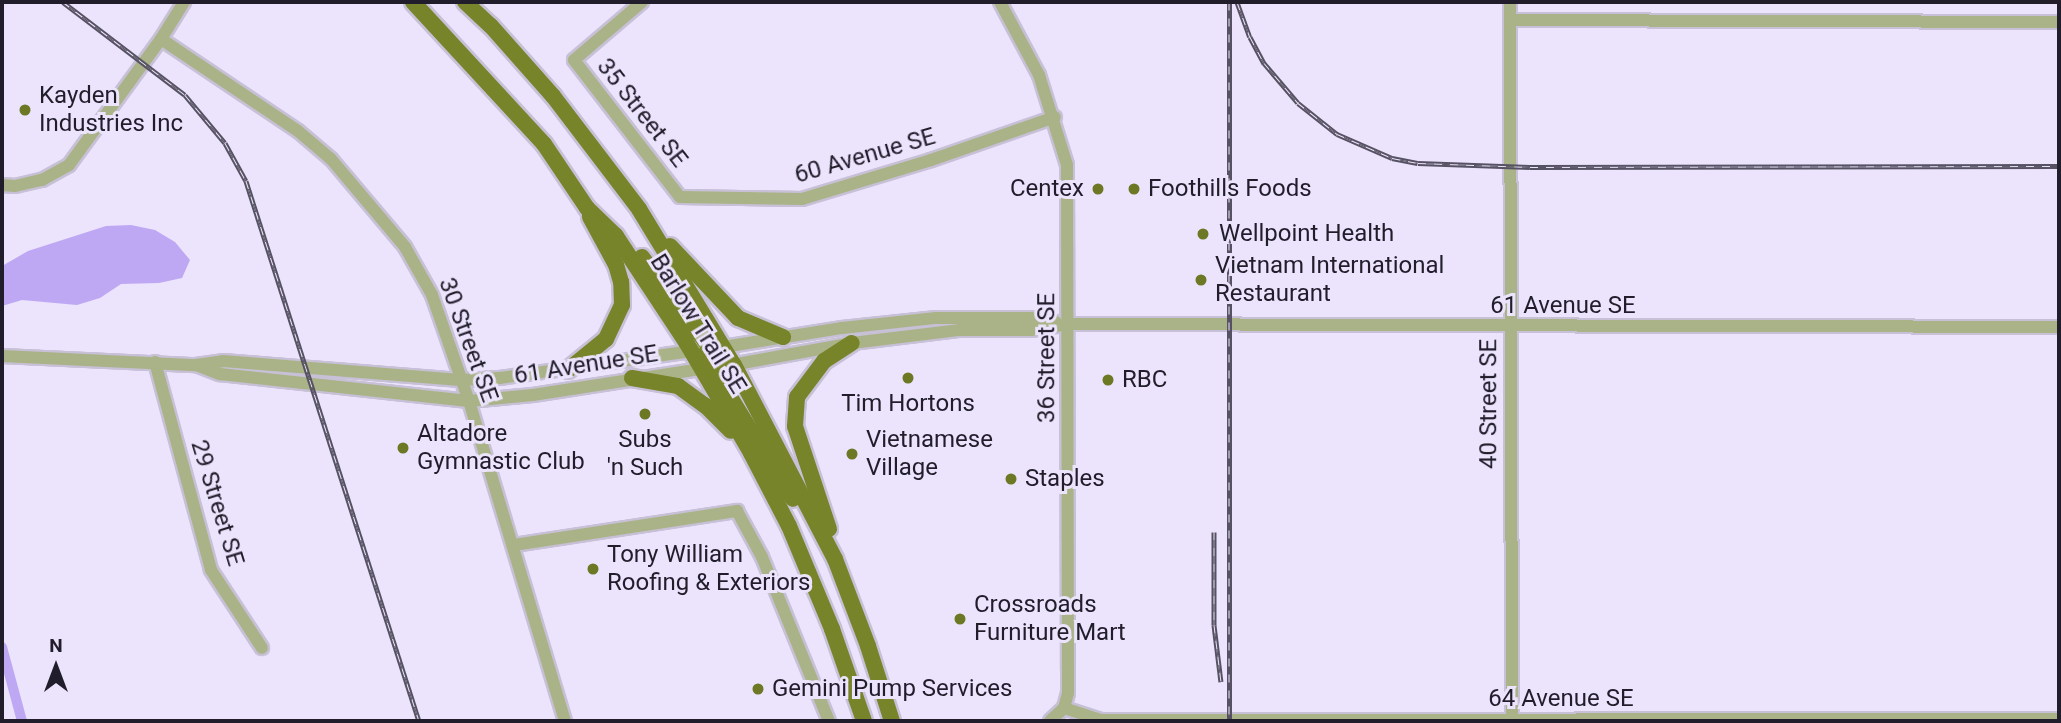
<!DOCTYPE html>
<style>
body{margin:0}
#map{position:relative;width:2061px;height:723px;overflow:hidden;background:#ebe4fc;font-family:Roboto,sans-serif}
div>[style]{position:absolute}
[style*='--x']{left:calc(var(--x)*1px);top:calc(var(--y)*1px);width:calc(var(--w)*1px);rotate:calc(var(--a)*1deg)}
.water>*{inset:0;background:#bea8f3}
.canal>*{height:10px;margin:-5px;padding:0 5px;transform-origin:5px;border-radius:5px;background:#bea8f3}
.roads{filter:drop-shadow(2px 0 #c7c0d6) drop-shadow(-2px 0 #c7c0d6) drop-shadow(0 2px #c7c0d6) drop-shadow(0 -2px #c7c0d6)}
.minor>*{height:12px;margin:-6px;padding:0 6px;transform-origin:6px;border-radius:6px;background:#aab387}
.major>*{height:16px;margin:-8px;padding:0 8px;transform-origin:8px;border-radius:8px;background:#77842a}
.rail>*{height:5px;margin-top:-2.5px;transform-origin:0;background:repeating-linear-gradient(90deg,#ebe4fc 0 8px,#575263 0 16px);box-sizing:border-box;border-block:2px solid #575263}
.dots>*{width:19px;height:19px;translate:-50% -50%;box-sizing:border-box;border:4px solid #ebe4fc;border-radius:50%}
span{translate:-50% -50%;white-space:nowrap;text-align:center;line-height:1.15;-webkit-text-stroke:6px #ebe4fc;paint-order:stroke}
.poi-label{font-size:24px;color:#211d2b}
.left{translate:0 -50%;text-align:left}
.right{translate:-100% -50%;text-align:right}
.street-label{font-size:24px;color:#211d2b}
.frame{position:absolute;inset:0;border:4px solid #211d2b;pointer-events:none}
.north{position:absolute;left:21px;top:632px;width:70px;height:70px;-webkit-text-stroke:5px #ebe4fc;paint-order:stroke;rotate:0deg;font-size:19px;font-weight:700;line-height:28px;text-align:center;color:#211d2b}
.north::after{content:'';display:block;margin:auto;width:24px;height:32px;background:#211d2b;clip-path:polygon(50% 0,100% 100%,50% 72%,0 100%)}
</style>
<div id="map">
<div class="water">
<div style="clip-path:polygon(131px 225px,155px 230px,175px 242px,190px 260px,182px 278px,159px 283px,121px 284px,100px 298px,77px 305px,22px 300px,2px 306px,2px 266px,28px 251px,106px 226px)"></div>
</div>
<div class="canal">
<div style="--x:2;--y:647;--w:77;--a:74.9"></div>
</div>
<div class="roads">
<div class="minor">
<div style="--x:642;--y:2;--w:89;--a:139.5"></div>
<div style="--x:574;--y:60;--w:173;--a:52.3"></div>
<div style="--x:680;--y:197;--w:122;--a:0.9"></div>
<div style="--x:802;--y:199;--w:135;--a:-16.8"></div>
<div style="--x:931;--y:160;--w:131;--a:-19.1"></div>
<div style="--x:1000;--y:2;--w:83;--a:61.9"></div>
<div style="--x:1039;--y:75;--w:94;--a:72.7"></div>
<div style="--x:1067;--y:165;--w:528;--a:89.89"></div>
<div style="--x:1068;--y:693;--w:16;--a:105"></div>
<div style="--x:1064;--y:708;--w:19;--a:137"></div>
<div style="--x:1510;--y:2;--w:719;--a:89.84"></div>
<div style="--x:1510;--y:20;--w:549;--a:0.21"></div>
<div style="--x:161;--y:39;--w:165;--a:33.9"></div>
<div style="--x:298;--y:131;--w:43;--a:40.3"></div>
<div style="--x:331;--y:159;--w:115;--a:49.9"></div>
<div style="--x:405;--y:247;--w:55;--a:60.6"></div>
<div style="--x:432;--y:295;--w:112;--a:70.8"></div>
<div style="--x:469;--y:401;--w:334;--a:73.3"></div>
<div style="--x:2;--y:185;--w:13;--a:4"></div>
<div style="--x:15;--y:186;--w:28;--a:-13"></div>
<div style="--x:42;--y:180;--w:31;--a:-29"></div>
<div style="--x:69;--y:165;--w:156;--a:-53.9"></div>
<div style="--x:161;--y:39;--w:44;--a:-58.1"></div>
<div style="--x:717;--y:348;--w:127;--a:-9.1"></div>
<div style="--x:842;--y:328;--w:95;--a:-6.1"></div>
<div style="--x:936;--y:318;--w:95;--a:0"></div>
<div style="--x:1031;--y:318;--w:25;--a:9"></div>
<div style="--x:2;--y:356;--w:194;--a:2.7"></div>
<div style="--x:196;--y:365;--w:27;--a:-8"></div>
<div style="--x:223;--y:361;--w:238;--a:4.6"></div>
<div style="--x:460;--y:380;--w:40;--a:-2.9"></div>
<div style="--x:500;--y:378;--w:201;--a:-8"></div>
<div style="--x:155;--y:362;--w:215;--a:74.9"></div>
<div style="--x:211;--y:570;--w:93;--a:56.8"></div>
<div style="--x:196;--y:365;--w:26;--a:21"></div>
<div style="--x:220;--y:374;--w:250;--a:6.2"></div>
<div style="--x:469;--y:401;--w:64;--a:-5.4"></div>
<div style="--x:533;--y:395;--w:177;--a:-8.8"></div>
<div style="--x:726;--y:366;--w:128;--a:-10.3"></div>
<div style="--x:852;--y:343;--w:109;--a:-6.9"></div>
<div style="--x:960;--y:330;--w:71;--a:0"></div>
<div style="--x:1031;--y:330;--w:36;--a:-9"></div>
<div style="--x:1067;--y:324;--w:992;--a:0.17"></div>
<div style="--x:514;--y:545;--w:226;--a:-8.7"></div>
<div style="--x:737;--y:511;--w:52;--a:61.5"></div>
<div style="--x:762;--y:557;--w:177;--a:67.8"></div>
<div style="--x:1064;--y:708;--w:39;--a:18"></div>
<div style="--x:1101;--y:720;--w:958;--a:-0.06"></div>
</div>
<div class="major">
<div style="--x:413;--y:2;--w:193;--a:47.3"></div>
<div style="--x:544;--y:144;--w:77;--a:56.1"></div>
<div style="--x:587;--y:208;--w:40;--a:44"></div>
<div style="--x:616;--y:236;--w:127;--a:56.6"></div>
<div style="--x:686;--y:342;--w:129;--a:59.6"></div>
<div style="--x:751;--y:453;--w:82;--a:62.5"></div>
<div style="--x:789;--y:526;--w:112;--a:67.3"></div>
<div style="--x:832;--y:629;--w:97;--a:70.8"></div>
<div style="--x:465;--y:2;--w:35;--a:43"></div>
<div style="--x:491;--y:26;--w:94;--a:48.5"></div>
<div style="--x:553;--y:96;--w:142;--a:52.7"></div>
<div style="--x:639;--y:209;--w:183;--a:58.7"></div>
<div style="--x:734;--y:365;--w:219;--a:62.5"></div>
<div style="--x:835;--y:559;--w:93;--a:69.2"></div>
<div style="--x:868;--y:646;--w:79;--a:72.3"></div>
<div style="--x:670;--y:246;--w:99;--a:46.6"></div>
<div style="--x:738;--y:318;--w:49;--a:22.9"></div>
<div style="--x:642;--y:257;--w:129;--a:53.2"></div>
<div style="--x:704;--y:355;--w:169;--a:58.3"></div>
<div style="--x:568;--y:370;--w:49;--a:-39.2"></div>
<div style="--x:606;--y:339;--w:38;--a:-65"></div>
<div style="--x:622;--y:305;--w:23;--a:-92"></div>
<div style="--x:621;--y:282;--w:18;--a:-106"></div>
<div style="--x:616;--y:265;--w:55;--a:-118.4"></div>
<div style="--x:632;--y:378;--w:47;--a:9.9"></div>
<div style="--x:678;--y:386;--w:34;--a:36"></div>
<div style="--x:706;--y:406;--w:35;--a:45"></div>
<div style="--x:829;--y:529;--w:108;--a:-108.3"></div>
<div style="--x:795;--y:426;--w:29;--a:-86"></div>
<div style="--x:797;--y:397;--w:45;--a:-53.1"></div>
<div style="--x:824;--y:361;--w:33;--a:-33"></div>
</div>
</div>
<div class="rail">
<div style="--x:63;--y:2;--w:153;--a:37.3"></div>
<div style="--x:185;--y:95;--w:62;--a:50.2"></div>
<div style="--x:225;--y:143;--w:43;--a:61.1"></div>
<div style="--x:246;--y:181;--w:567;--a:72.24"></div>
<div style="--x:1229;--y:2;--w:719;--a:90"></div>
<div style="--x:1237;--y:2;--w:37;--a:70"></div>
<div style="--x:1250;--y:37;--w:30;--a:62"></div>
<div style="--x:1264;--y:63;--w:52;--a:49.6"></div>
<div style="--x:1298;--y:103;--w:50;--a:38.5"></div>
<div style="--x:1337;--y:134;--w:60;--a:23.6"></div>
<div style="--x:1392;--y:158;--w:26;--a:11"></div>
<div style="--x:1418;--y:163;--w:112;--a:2"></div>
<div style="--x:1530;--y:167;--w:529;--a:-0.11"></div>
<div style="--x:1214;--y:532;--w:93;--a:90"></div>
<div style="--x:1214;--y:625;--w:57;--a:83"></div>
</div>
<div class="dots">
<div style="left:25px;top:110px;background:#6c7824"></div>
<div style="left:1098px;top:189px;background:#6c7824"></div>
<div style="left:1134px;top:189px;background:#6c7824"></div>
<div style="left:1203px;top:234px;background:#6c7824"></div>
<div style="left:1201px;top:280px;background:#6c7824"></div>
<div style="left:908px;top:378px;background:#6c7824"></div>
<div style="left:1108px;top:380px;background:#6c7824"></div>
<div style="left:645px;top:414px;background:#6c7824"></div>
<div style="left:403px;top:448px;background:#6c7824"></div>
<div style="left:852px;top:454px;background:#6c7824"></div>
<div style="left:1011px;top:479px;background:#6c7824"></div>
<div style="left:593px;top:569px;background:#6c7824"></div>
<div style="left:960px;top:619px;background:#6c7824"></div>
<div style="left:758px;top:689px;background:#6c7824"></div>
</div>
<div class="poi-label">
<span class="left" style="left:39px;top:110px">Kayden<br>Industries Inc</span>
<span class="right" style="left:1084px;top:189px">Centex</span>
<span class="left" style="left:1148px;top:189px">Foothills Foods</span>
<span class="left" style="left:1219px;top:234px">Wellpoint Health</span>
<span class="left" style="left:1215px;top:280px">Vietnam International<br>Restaurant</span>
<span class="left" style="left:1122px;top:380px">RBC</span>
<span style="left:908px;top:404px">Tim Hortons</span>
<span class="left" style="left:417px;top:448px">Altadore<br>Gymnastic Club</span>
<span style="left:645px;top:454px">Subs<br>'n Such</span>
<span class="left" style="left:866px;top:454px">Vietnamese<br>Village</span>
<span class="left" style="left:1025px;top:479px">Staples</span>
<span class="left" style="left:607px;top:569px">Tony William<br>Roofing &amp; Exteriors</span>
<span class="left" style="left:974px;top:619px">Crossroads<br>Furniture Mart</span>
<span class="left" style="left:772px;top:689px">Gemini Pump Services</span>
</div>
<div class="street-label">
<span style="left:642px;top:113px;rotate:52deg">35 Street SE</span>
<span style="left:865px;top:156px;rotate:-16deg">60 Avenue SE</span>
<span style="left:1563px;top:306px">61 Avenue SE</span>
<span style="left:698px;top:324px;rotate:58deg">Barlow Trail SE</span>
<span style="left:468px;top:340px;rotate:70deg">30 Street SE</span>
<span style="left:1047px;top:358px;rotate:-90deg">36 Street SE</span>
<span style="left:586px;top:365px;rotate:-9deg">61 Avenue SE</span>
<span style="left:1489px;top:404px;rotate:-90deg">40 Street SE</span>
<span style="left:217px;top:503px;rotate:73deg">29 Street SE</span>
<span style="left:1561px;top:699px">64 Avenue SE</span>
</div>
<div class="frame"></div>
<div class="north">N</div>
</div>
